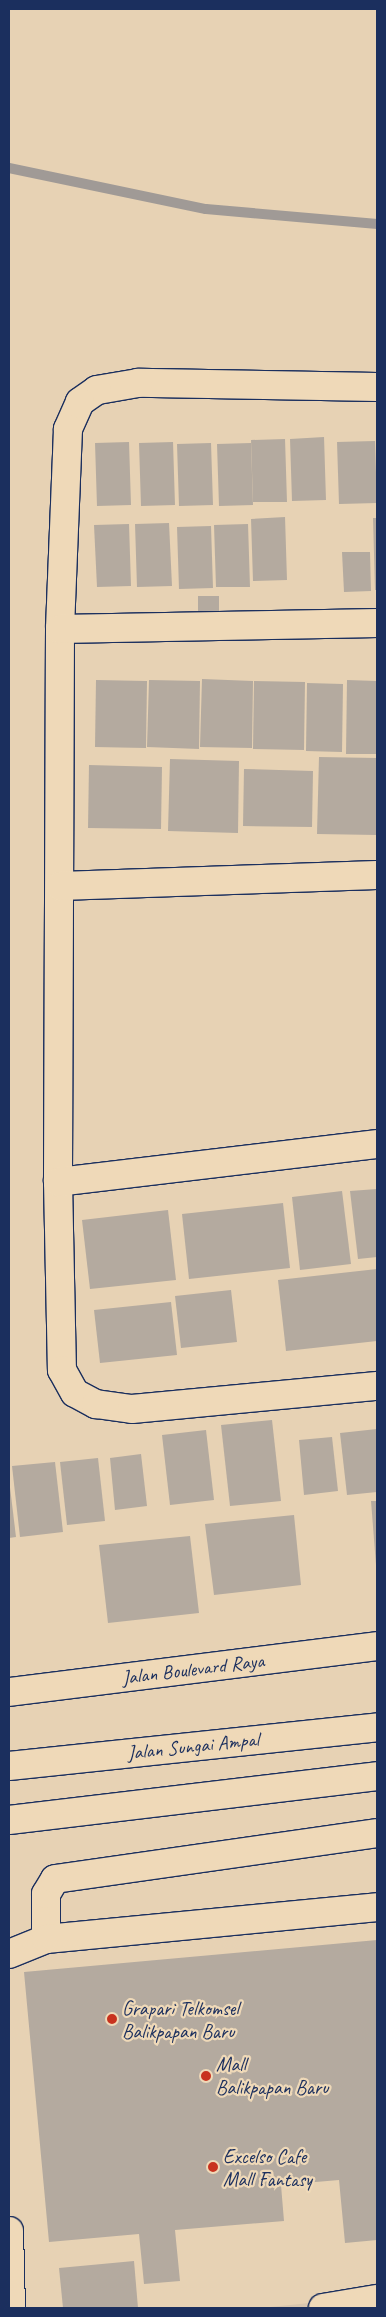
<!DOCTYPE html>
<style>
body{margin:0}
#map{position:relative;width:386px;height:2317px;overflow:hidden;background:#e7d2b4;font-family:Caveat,sans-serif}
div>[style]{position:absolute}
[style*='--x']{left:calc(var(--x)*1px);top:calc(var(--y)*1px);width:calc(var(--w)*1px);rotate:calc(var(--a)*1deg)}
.built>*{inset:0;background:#d8c6ae}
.stream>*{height:10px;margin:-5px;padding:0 5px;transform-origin:5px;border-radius:5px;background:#a09a96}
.building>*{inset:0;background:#b4aa9f}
.roads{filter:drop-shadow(1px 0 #1b2f5e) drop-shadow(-1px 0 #1b2f5e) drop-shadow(0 1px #1b2f5e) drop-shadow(0 -1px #1b2f5e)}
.minor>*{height:28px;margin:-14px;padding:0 14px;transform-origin:14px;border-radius:14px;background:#efd9b8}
.major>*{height:28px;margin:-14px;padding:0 14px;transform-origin:14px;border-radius:14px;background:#efd9b8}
.dots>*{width:14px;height:14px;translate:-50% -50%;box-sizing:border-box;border:2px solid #efd9b8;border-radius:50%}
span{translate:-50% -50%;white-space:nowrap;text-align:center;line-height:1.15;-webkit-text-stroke:4.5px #efd9b8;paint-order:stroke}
.street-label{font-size:20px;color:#1b2f5e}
.poi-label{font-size:20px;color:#1b2f5e}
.left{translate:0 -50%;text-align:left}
.frame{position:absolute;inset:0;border:10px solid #1b2f5e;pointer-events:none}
</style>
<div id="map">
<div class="built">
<div style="clip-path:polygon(377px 2296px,377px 2308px,261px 2308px)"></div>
</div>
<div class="stream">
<div style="--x:9;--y:168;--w:201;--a:11.8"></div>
<div style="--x:206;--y:209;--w:172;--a:5"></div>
</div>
<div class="building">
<div style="clip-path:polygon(324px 437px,326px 500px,292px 501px,290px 439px)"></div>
<div style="clip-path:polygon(285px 439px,287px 502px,253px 502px,251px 440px)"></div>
<div style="clip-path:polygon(375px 441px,377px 503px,339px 504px,337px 442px)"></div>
<div style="clip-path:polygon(129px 442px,131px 505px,97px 506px,95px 443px)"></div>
<div style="clip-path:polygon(173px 442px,175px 505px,141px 506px,139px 443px)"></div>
<div style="clip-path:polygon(211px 443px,213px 505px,179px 506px,177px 444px)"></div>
<div style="clip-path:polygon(251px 443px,253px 505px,219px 506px,217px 444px)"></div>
<div style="clip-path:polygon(285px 517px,287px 580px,253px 581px,251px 519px)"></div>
<div style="clip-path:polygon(373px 518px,377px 518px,377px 590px,375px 590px)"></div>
<div style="clip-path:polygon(169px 523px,172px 586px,137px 587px,135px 524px)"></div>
<div style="clip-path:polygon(129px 524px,131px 586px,97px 587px,94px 525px)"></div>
<div style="clip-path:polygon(248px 524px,250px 587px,216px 587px,214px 525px)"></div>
<div style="clip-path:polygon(211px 526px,213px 588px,179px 589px,177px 527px)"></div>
<div style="clip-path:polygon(342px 552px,370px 552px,371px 591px,344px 592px)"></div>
<div style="clip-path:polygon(198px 596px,219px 596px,219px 617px,198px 618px)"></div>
<div style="clip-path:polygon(202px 679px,253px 681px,252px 748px,200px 747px)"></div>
<div style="clip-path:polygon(96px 680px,147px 681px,146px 748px,95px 747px)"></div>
<div style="clip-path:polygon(149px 680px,200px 681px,199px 749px,147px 747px)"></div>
<div style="clip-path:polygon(347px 680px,377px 681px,377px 754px,346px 754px)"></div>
<div style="clip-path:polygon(254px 681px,305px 682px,304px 750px,253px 749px)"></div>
<div style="clip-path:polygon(307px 683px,343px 684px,342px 752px,306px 751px)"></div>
<div style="clip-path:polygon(319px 757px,377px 758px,377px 835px,317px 834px)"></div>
<div style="clip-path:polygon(170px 759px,239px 761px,238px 833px,168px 831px)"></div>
<div style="clip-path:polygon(89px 765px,162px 767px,161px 829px,88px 828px)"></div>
<div style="clip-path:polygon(244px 769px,313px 771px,312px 827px,243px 826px)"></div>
<div style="clip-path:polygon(377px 1189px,377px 1257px,358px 1259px,350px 1191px)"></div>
<div style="clip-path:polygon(342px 1191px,351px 1264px,300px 1270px,292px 1197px)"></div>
<div style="clip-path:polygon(283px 1203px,290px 1268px,189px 1279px,182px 1214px)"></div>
<div style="clip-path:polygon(168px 1210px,176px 1280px,90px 1289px,82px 1220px)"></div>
<div style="clip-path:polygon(377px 1269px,377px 1341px,286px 1351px,278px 1280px)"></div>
<div style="clip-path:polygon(231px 1290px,237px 1342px,181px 1348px,175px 1296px)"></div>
<div style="clip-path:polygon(171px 1302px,177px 1355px,100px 1363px,94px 1310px)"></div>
<div style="clip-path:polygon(272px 1420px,281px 1501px,230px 1506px,221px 1425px)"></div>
<div style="clip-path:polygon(377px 1429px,377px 1492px,347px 1495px,340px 1433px)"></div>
<div style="clip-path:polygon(206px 1430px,214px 1500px,170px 1505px,162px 1435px)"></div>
<div style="clip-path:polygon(332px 1437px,338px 1491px,304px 1495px,299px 1440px)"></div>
<div style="clip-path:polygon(141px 1454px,147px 1506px,115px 1510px,110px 1458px)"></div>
<div style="clip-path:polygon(98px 1458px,105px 1521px,67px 1525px,60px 1462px)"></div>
<div style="clip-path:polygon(55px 1462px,63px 1532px,20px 1537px,12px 1466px)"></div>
<div style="clip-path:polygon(9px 1479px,16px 1537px,9px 1538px)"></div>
<div style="clip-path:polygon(371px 1501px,377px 1501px,377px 1565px,376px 1565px)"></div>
<div style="clip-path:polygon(294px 1515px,301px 1585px,214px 1595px,205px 1524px)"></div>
<div style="clip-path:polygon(190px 1536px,199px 1613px,108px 1623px,99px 1545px)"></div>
<div style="clip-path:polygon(377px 1940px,377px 2240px,345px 2243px,339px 2180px,281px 2185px,284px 2221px,175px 2230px,180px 2281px,144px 2284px,139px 2234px,49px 2242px,24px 1972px)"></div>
<div style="clip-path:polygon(134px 2261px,138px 2308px,63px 2308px,59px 2268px)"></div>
</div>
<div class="roads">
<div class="minor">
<div style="--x:377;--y:387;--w:239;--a:-179"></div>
<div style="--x:138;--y:383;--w:42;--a:170.3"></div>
<div style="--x:97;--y:390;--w:21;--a:145"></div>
<div style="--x:80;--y:402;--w:30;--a:114"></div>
<div style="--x:68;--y:429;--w:200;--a:92.3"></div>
<div style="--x:60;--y:629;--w:553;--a:90.21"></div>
<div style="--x:58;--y:1182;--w:188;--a:88.8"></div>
<div style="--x:62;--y:1370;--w:26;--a:61"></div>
<div style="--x:75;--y:1393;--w:24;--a:28"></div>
<div style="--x:96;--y:1404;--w:36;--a:8"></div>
<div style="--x:132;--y:1409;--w:246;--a:-5.4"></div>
<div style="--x:60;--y:629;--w:317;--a:-1.1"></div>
<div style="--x:60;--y:886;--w:317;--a:-2"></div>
<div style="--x:58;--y:1182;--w:321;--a:-6.8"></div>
<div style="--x:9;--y:1692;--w:371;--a:-7.1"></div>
<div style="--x:9;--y:1820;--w:371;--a:-6.8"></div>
<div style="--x:46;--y:1939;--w:45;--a:-90"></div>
<div style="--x:46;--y:1894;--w:17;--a:-59"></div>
<div style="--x:55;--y:1879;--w:325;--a:-8.1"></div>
<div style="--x:9;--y:1954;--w:40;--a:-22"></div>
<div style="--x:46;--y:1939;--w:333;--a:-5.5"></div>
<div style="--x:9;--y:2231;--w:77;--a:88.5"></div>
<div style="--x:323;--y:2308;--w:55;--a:-9.5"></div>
</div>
<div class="major">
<div style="--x:9;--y:1766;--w:370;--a:-6"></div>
</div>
</div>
<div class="dots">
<div style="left:112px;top:2019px;background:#c8321e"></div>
<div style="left:206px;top:2076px;background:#c8321e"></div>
<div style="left:213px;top:2167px;background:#c8321e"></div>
</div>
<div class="street-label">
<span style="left:193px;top:1669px;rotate:-7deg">Jalan Boulevard Raya</span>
<span style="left:193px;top:1746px;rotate:-6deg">Jalan Sungai Ampal</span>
</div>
<div class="poi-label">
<span class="left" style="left:122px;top:2020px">Grapari Telkomsel<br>Balikpapan Baru</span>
<span class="left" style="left:216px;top:2076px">Mall<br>Balikpapan Baru</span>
<span class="left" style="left:223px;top:2168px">Excelso Cafe<br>Mall Fantasy</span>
</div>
<div class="frame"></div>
</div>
